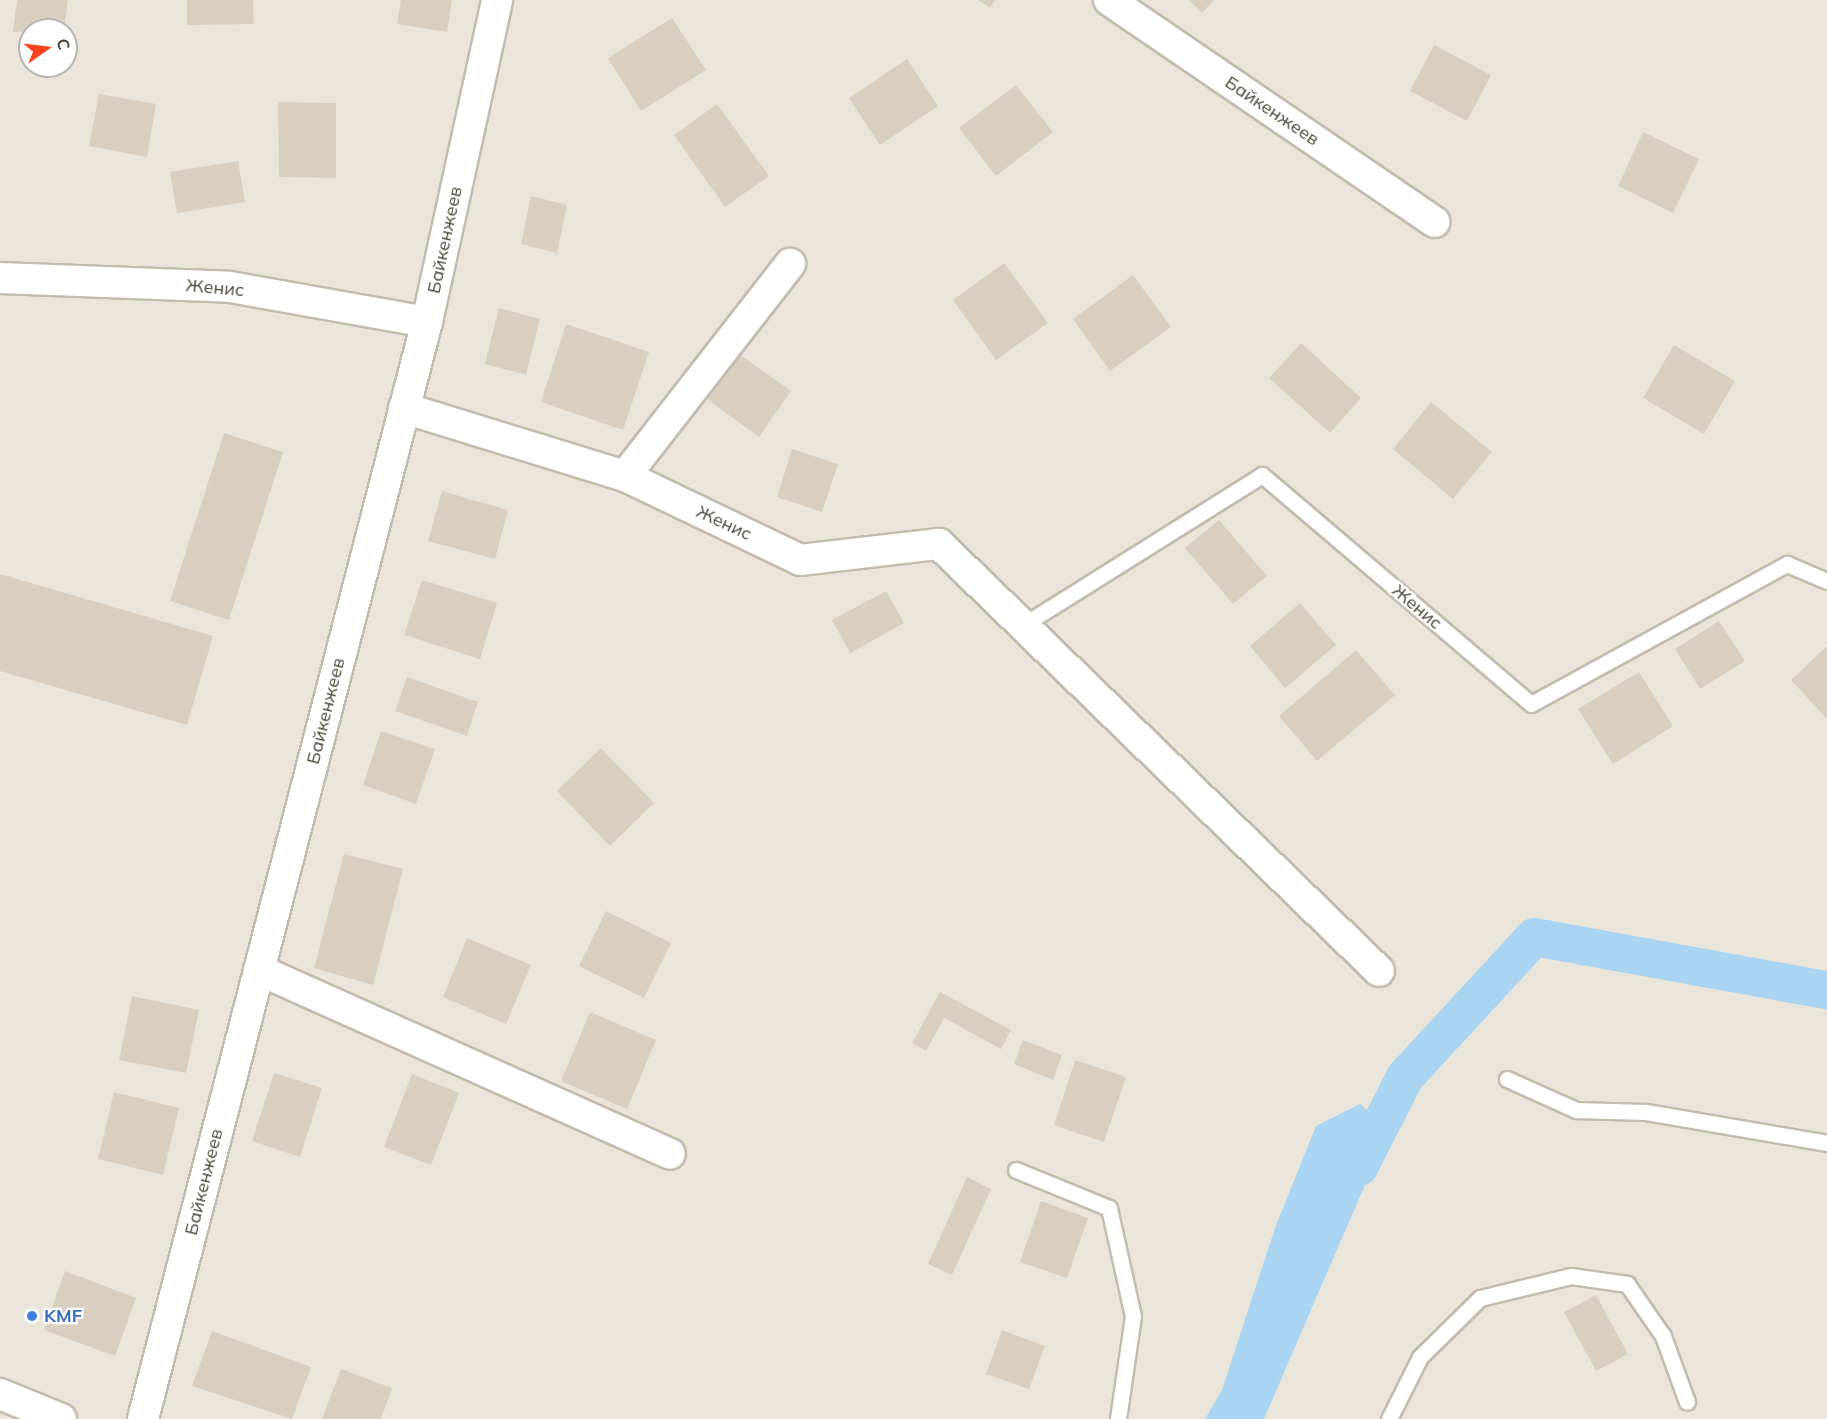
<!DOCTYPE html>
<meta charset="utf-8">
<style>
body{margin:0}
#map{position:relative;width:1827px;height:1419px;overflow:hidden;background:#f6f3ec;font-family:Mulish,sans-serif}
div>[style]{position:absolute}
[style*='--x']{left:calc(var(--x)*1px);top:calc(var(--y)*1px);width:calc(var(--w)*1px);rotate:calc(var(--a)*1deg)}
.residential>*{inset:0;background:#eae5da}
.water>*{inset:0;background:#a9d4f2}
.canal>*{height:38px;margin:-19px;padding:0 19px;transform-origin:19px;border-radius:19px;background:#a9d4f2}
.building>*{inset:0;background:#d8cfc1}
.roads{filter:drop-shadow(2px 0 #c2bbae) drop-shadow(-2px 0 #c2bbae) drop-shadow(0 2px #c2bbae) drop-shadow(0 -2px #c2bbae)}
.lane>*{height:15px;margin:-7.5px;padding:0 7.5px;transform-origin:7.5px;border-radius:7.5px;background:#fff}
.street>*{height:30px;margin:-15px;padding:0 15px;transform-origin:15px;border-radius:15px;background:#fff}
.dots>*{width:16px;height:16px;translate:-50% -50%;box-sizing:border-box;border:3px solid #fff;border-radius:50%}
span{translate:-50% -50%;white-space:nowrap;text-align:center;line-height:1.15;-webkit-text-stroke:4.5px #fff;paint-order:stroke}
.street-label{font-size:18px;color:#4b4439}
.shop-label{font-size:18px;color:#366cbe;font-weight:700}
.left{translate:0 -50%;text-align:left}
.north{position:absolute;left:18px;top:18px;width:60px;height:60px;box-sizing:border-box;background:#fff;border:2px solid #b7b4b0;border-radius:50%;rotate:76deg;font-size:16px;font-weight:700;line-height:24px;text-align:center;color:#4b4439}
.north::after{content:'';display:block;margin:auto;width:21px;height:27px;background:#fc3f1d;clip-path:polygon(50% 0,100% 100%,50% 72%,0 100%)}
</style>
<div id="map">
<div class="residential">
<div style="clip-path:polygon(evenodd,0 0,1827px 0,1827px 1419px,0 1419px,0 0,30px 30px,66px 30px,66px 66px,30px 66px,30px 30px)"></div>
</div>
<div class="water">
<div style="clip-path:polygon(1360px 1104px,1389px 1129px,1264px 1419px,1205px 1419px,1222px 1390px,1275px 1228px,1316px 1126px)"></div>
</div>
<div class="canal">
<div style="--x:1359;--y:1167;--w:101;--a:-62.9"></div>
<div style="--x:1405;--y:1077;--w:190;--a:-47.3"></div>
<div style="--x:1534;--y:937;--w:298;--a:10.3"></div>
</div>
<div class="building">
<div style="clip-path:polygon(17px 0,68px 0,64px 30px,13px 32px)"></div>
<div style="clip-path:polygon(187px 0,253px 0,254px 24px,187px 25px)"></div>
<div style="clip-path:polygon(401px 0,452px 0,447px 32px,397px 24px)"></div>
<div style="clip-path:polygon(978px 0,995px 0,990px 8px)"></div>
<div style="clip-path:polygon(1189px 0,1214px 0,1202px 13px)"></div>
<div style="clip-path:polygon(672px 18px,706px 70px,641px 111px,608px 58px)"></div>
<div style="clip-path:polygon(1434px 45px,1491px 75px,1467px 121px,1410px 91px)"></div>
<div style="clip-path:polygon(907px 59px,938px 106px,880px 145px,849px 98px)"></div>
<div style="clip-path:polygon(1016px 85px,1053px 132px,996px 176px,959px 128px)"></div>
<div style="clip-path:polygon(99px 94px,156px 104px,147px 157px,89px 146px)"></div>
<div style="clip-path:polygon(278px 102px,336px 103px,336px 178px,279px 177px)"></div>
<div style="clip-path:polygon(717px 104px,769px 176px,725px 207px,674px 135px)"></div>
<div style="clip-path:polygon(1643px 132px,1699px 159px,1673px 213px,1618px 186px)"></div>
<div style="clip-path:polygon(238px 161px,245px 202px,177px 213px,170px 172px)"></div>
<div style="clip-path:polygon(531px 196px,567px 205px,557px 253px,521px 244px)"></div>
<div style="clip-path:polygon(1004px 263px,1048px 323px,996px 360px,953px 300px)"></div>
<div style="clip-path:polygon(1133px 275px,1171px 327px,1110px 371px,1073px 319px)"></div>
<div style="clip-path:polygon(499px 308px,540px 319px,526px 375px,485px 364px)"></div>
<div style="clip-path:polygon(566px 324px,649px 352px,623px 430px,541px 402px)"></div>
<div style="clip-path:polygon(1301px 343px,1361px 398px,1330px 433px,1269px 378px)"></div>
<div style="clip-path:polygon(1674px 345px,1735px 381px,1704px 434px,1643px 398px)"></div>
<div style="clip-path:polygon(739px 354px,791px 391px,759px 437px,707px 399px)"></div>
<div style="clip-path:polygon(1431px 402px,1492px 452px,1453px 499px,1393px 449px)"></div>
<div style="clip-path:polygon(224px 433px,283px 452px,229px 620px,170px 601px)"></div>
<div style="clip-path:polygon(792px 449px,838px 464px,822px 512px,777px 497px)"></div>
<div style="clip-path:polygon(442px 491px,508px 510px,495px 559px,428px 541px)"></div>
<div style="clip-path:polygon(1219px 520px,1267px 576px,1233px 604px,1185px 548px)"></div>
<div style="clip-path:polygon(0 574px,213px 636px,187px 725px,0 671px)"></div>
<div style="clip-path:polygon(422px 580px,497px 603px,480px 659px,404px 635px)"></div>
<div style="clip-path:polygon(886px 591px,904px 623px,850px 653px,832px 620px)"></div>
<div style="clip-path:polygon(1300px 603px,1336px 645px,1285px 688px,1250px 646px)"></div>
<div style="clip-path:polygon(1719px 621px,1745px 661px,1700px 689px,1675px 649px)"></div>
<div style="clip-path:polygon(1827px 646px,1827px 719px,1791px 680px)"></div>
<div style="clip-path:polygon(1356px 650px,1395px 695px,1317px 761px,1279px 716px)"></div>
<div style="clip-path:polygon(1639px 672px,1673px 726px,1613px 764px,1578px 709px)"></div>
<div style="clip-path:polygon(407px 677px,478px 702px,467px 736px,395px 711px)"></div>
<div style="clip-path:polygon(381px 731px,435px 749px,416px 804px,363px 785px)"></div>
<div style="clip-path:polygon(601px 748px,654px 803px,610px 846px,557px 791px)"></div>
<div style="clip-path:polygon(344px 854px,403px 869px,373px 985px,314px 968px)"></div>
<div style="clip-path:polygon(606px 911px,671px 943px,644px 998px,579px 966px)"></div>
<div style="clip-path:polygon(467px 938px,531px 965px,506px 1024px,443px 997px)"></div>
<div style="clip-path:polygon(940px 992px,1011px 1030px,1001px 1049px,944px 1018px,926px 1051px,912px 1043px)"></div>
<div style="clip-path:polygon(132px 996px,199px 1010px,186px 1073px,119px 1060px)"></div>
<div style="clip-path:polygon(590px 1012px,656px 1040px,627px 1109px,561px 1081px)"></div>
<div style="clip-path:polygon(1023px 1040px,1062px 1055px,1053px 1080px,1014px 1064px)"></div>
<div style="clip-path:polygon(1075px 1060px,1126px 1077px,1104px 1142px,1054px 1125px)"></div>
<div style="clip-path:polygon(274px 1073px,322px 1088px,300px 1157px,252px 1141px)"></div>
<div style="clip-path:polygon(412px 1074px,459px 1093px,431px 1165px,384px 1147px)"></div>
<div style="clip-path:polygon(114px 1092px,179px 1108px,163px 1175px,98px 1159px)"></div>
<div style="clip-path:polygon(967px 1177px,991px 1189px,952px 1275px,928px 1264px)"></div>
<div style="clip-path:polygon(1041px 1201px,1088px 1218px,1067px 1278px,1020px 1262px)"></div>
<div style="clip-path:polygon(65px 1271px,136px 1298px,115px 1356px,44px 1330px)"></div>
<div style="clip-path:polygon(1596px 1295px,1628px 1354px,1596px 1371px,1564px 1312px)"></div>
<div style="clip-path:polygon(1002px 1330px,1045px 1346px,1029px 1389px,986px 1374px)"></div>
<div style="clip-path:polygon(212px 1331px,311px 1367px,292px 1419px,192px 1386px)"></div>
<div style="clip-path:polygon(341px 1369px,392px 1388px,381px 1419px,322px 1419px)"></div>
</div>
<div class="roads">
<div class="lane">
<div style="--x:1023;--y:625;--w:282;--a:-32.1"></div>
<div style="--x:1262;--y:475;--w:353;--a:40.4"></div>
<div style="--x:1531;--y:704;--w:292;--a:-28.7"></div>
<div style="--x:1787;--y:564;--w:43;--a:23"></div>
<div style="--x:1507;--y:1079;--w:76;--a:24.2"></div>
<div style="--x:1576;--y:1110;--w:70;--a:1.6"></div>
<div style="--x:1646;--y:1112;--w:184;--a:9.7"></div>
<div style="--x:1016;--y:1170;--w:100;--a:22.2"></div>
<div style="--x:1109;--y:1208;--w:111;--a:77.5"></div>
<div style="--x:1133;--y:1316;--w:104;--a:98.3"></div>
<div style="--x:1389;--y:1419;--w:69;--a:-63.4"></div>
<div style="--x:1420;--y:1357;--w:84;--a:-44.5"></div>
<div style="--x:1480;--y:1298;--w:94;--a:-13.6"></div>
<div style="--x:1571;--y:1276;--w:57;--a:8.1"></div>
<div style="--x:1627;--y:1284;--w:63;--a:55.3"></div>
<div style="--x:1663;--y:1336;--w:70;--a:70"></div>
</div>
<div class="street">
<div style="--x:1109;--y:0;--w:394;--a:34.3"></div>
<div style="--x:0;--y:278;--w:230;--a:2.2"></div>
<div style="--x:230;--y:287;--w:200;--a:10.1"></div>
<div style="--x:404;--y:408;--w:231;--a:17.1"></div>
<div style="--x:625;--y:476;--w:194;--a:25.6"></div>
<div style="--x:800;--y:560;--w:140;--a:-6.6"></div>
<div style="--x:939;--y:544;--w:613;--a:44.14"></div>
<div style="--x:625;--y:476;--w:269;--a:-52.1"></div>
<div style="--x:259;--y:970;--w:450;--a:24.1"></div>
<div style="--x:0;--y:1394;--w:66;--a:22.3"></div>
<div style="--x:143;--y:1419;--w:1133;--a:-75.49"></div>
<div style="--x:427;--y:322;--w:330;--a:-77.7"></div>
</div>
</div>
<div class="dots">
<div style="left:32px;top:1316px;background:#3f7fe0"></div>
</div>
<div class="street-label">
<span style="left:1272px;top:111px;rotate:34deg">Байкенжеев</span>
<span style="left:445px;top:240px;rotate:-78deg">Байкенжеев</span>
<span style="left:215px;top:288px;rotate:5deg">Женис</span>
<span style="left:724px;top:523px;rotate:25deg">Женис</span>
<span style="left:1417px;top:607px;rotate:40deg">Женис</span>
<span style="left:326px;top:711px;rotate:-76deg">Байкенжеев</span>
<span style="left:204px;top:1182px;rotate:-76deg">Байкенжеев</span>
</div>
<div class="shop-label">
<span class="left" style="left:44px;top:1316px">KMF</span>
</div>
<div class="north">С</div>
</div>
